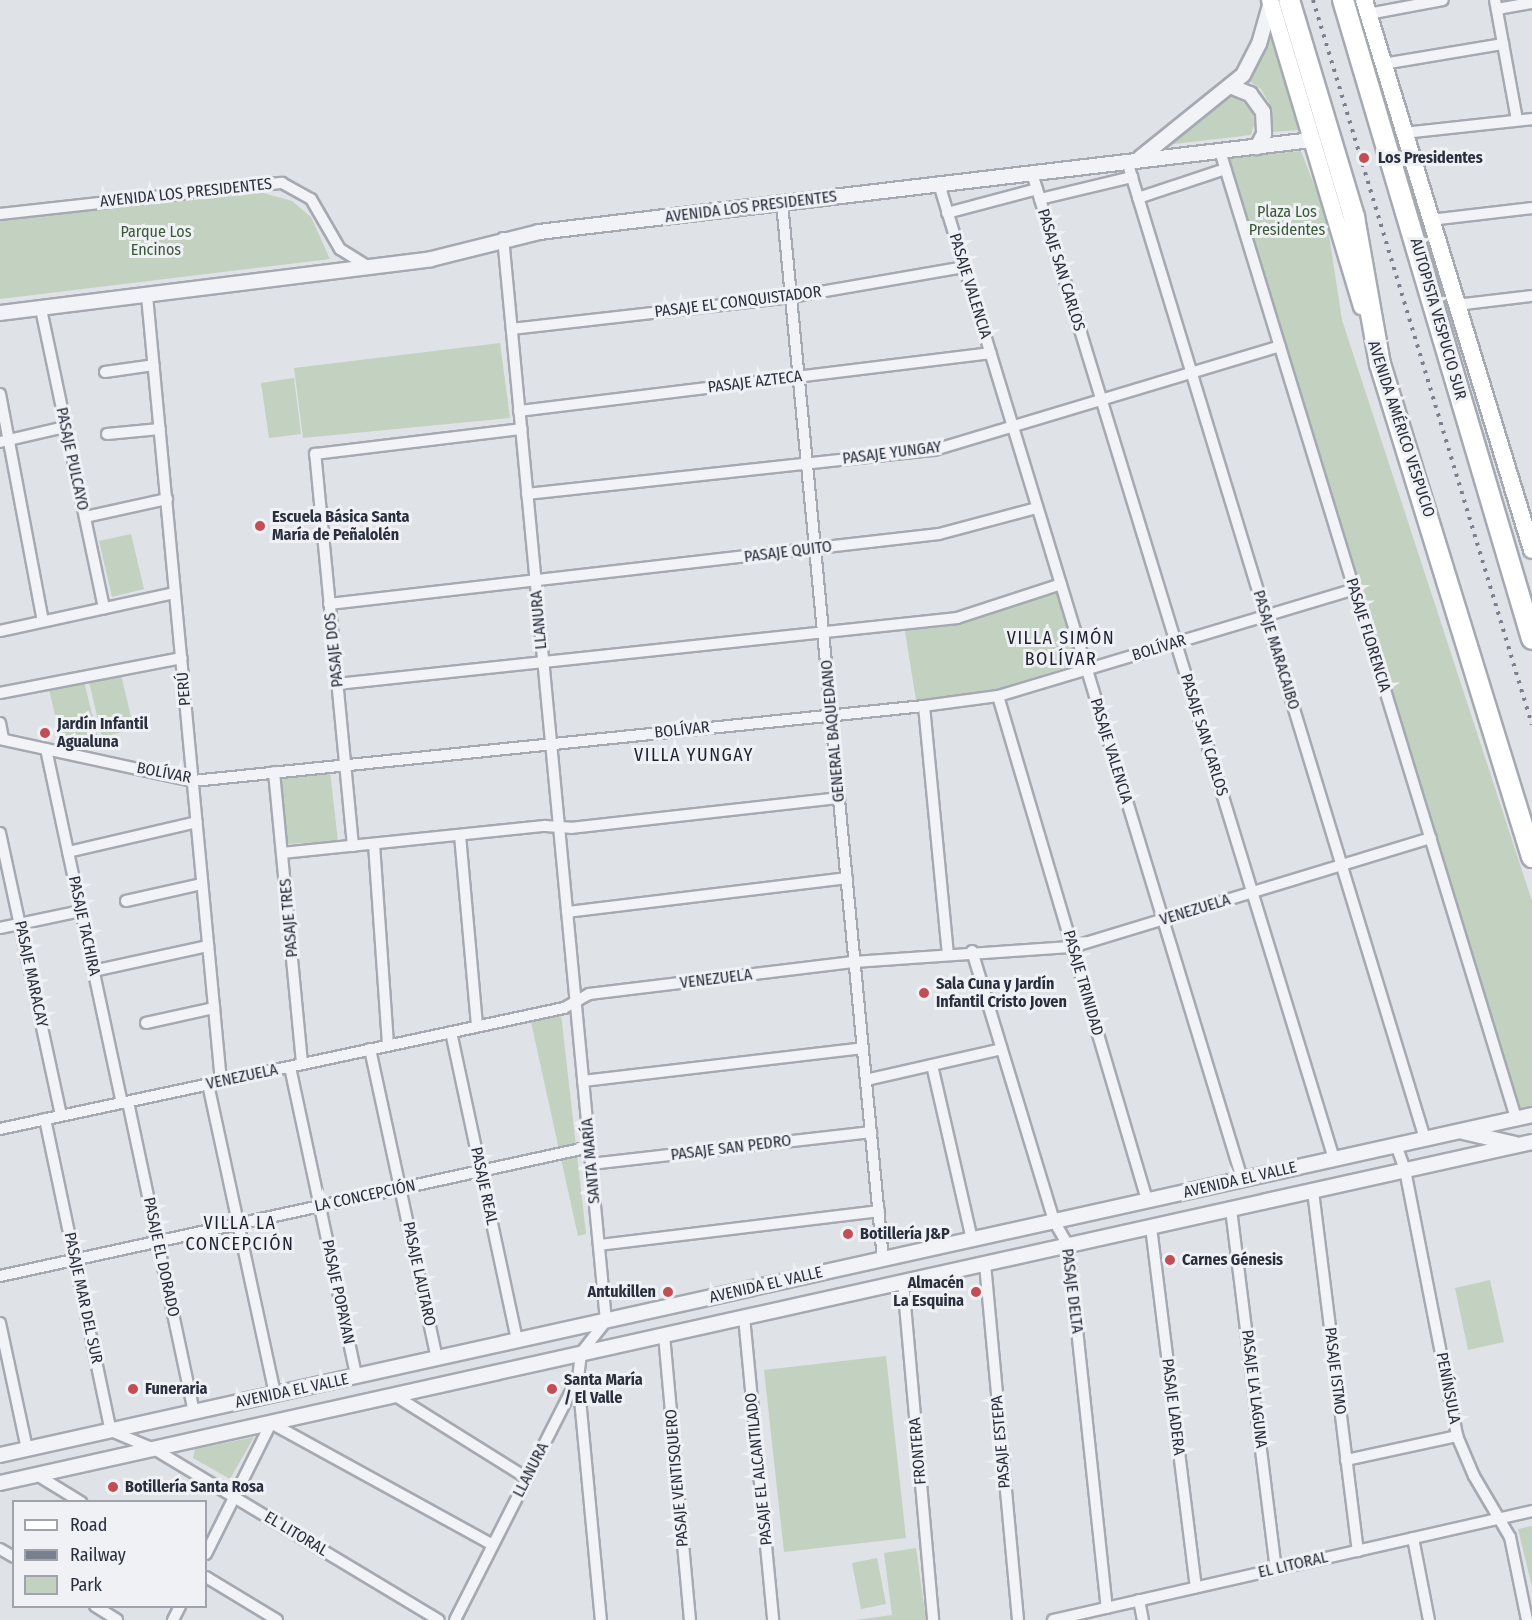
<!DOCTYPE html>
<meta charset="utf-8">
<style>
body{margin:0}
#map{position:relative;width:1532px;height:1620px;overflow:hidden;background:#dfe2e7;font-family:"Fira Sans Condensed",sans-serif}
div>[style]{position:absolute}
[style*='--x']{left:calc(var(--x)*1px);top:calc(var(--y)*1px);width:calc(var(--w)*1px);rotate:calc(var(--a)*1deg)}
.green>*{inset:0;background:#c3d1c1}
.roads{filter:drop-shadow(2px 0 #a5a9b1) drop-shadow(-2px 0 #a5a9b1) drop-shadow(0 2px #a5a9b1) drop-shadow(0 -2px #a5a9b1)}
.minor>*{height:10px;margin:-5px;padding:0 5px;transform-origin:5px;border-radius:5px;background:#f2f3f6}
.tertiary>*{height:14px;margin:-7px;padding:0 7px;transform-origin:7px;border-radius:7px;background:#f2f3f6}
.primary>*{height:16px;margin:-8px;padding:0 8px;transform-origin:8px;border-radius:8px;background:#fff}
.motorway>*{height:20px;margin:-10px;padding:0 10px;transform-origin:10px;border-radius:10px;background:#fff}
.rail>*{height:4px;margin-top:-2px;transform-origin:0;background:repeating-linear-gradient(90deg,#7a8090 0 3px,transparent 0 9px)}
.dots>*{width:16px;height:16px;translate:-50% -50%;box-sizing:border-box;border:3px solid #eff1f5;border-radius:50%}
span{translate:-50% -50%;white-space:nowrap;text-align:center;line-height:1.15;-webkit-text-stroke:6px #eff1f5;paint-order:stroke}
.poi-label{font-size:16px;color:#292f3d;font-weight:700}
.left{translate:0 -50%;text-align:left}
.right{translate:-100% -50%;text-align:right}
.street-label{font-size:16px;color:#292f3d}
.park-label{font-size:16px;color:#3b5838}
.neighbourhood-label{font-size:18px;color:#1c202e;letter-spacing:1.5px}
.legend{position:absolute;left:12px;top:1500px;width:195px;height:108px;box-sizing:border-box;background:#eff1f5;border:2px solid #a0a3ab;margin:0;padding:8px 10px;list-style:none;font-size:18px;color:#292f3d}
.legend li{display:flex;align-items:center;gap:12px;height:30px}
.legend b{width:30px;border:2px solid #a0a3ab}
</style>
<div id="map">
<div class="green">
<div style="clip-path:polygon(1268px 26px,1301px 130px,1269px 132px,1269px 103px,1261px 89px,1246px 79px)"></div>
<div style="clip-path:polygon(1225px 96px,1239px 98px,1252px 111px,1255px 122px,1251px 135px,1165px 145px)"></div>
<div style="clip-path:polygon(1301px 151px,1326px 215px,1342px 320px,1532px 901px,1532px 1106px,1518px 1109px,1227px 158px)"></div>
<div style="clip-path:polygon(256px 191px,292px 201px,311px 217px,330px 259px,0 299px,0 221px)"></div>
<div style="clip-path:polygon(500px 343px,510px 418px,303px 438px,294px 368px)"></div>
<div style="clip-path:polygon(294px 378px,301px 434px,269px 438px,261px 383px)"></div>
<div style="clip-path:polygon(131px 534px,144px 589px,112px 597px,99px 541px)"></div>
<div style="clip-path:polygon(1055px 589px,1080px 663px,992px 691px,916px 700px,904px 625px,969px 618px)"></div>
<div style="clip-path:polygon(121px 675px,134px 729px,102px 737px,89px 682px)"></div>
<div style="clip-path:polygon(84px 681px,100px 747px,61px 740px,49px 690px)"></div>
<div style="clip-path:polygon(330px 772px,338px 841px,287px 844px,279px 778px)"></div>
<div style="clip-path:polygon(561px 1014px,586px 1234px,578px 1236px,531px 1022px)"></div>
<div style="clip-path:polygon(1490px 1280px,1504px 1342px,1468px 1350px,1455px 1288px)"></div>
<div style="clip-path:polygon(886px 1356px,906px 1538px,784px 1552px,764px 1370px)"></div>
<div style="clip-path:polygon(254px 1437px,230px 1479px,193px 1458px,195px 1449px)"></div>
<div style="clip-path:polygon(1532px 1526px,1532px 1587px,1518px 1529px)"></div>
<div style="clip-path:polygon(916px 1548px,926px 1620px,856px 1620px,892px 1615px,884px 1553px)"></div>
<div style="clip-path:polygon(877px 1558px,886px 1604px,861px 1609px,852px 1563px)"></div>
</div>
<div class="roads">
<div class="minor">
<div style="--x:1495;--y:0;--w:122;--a:79.6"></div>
<div style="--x:1497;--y:9;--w:36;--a:-10"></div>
<div style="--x:1368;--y:14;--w:76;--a:-10.6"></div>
<div style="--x:1383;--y:64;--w:122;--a:-9.5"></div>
<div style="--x:1404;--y:133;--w:129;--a:-6.2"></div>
<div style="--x:1220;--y:151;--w:1011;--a:72.98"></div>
<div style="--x:1127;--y:161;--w:1022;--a:73.05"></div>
<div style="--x:1032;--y:173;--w:1031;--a:72.97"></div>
<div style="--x:939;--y:184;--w:1040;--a:73.06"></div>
<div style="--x:1138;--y:198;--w:92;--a:-18.4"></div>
<div style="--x:1040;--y:199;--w:95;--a:-13.4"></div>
<div style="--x:782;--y:203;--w:1061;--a:84.54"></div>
<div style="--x:947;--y:213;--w:93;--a:-14.9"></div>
<div style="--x:0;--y:214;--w:284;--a:-6.3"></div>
<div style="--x:282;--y:183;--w:33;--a:29"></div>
<div style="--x:311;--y:199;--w:58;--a:59.9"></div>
<div style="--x:340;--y:249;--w:34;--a:32"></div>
<div style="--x:1430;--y:220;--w:103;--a:-6.7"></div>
<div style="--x:147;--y:296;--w:789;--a:84.62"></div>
<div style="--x:1456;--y:305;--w:77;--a:-6.8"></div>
<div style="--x:41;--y:309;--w:306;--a:78.1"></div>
<div style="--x:512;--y:329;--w:281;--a:-6.5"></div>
<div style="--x:791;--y:297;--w:176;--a:-9.8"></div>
<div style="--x:105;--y:372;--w:49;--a:-8.1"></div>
<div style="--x:0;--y:394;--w:231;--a:79.3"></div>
<div style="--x:519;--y:411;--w:475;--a:-7"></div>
<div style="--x:107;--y:434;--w:53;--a:-5.4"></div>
<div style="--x:0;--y:442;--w:67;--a:-13"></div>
<div style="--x:527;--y:494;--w:409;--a:-6.2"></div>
<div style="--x:934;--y:450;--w:361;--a:-16.7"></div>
<div style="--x:85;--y:517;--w:84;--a:-12.4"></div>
<div style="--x:329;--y:604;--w:614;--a:-6.55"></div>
<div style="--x:939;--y:534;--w:101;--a:-14.9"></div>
<div style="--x:0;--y:631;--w:179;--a:-12.3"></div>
<div style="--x:337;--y:684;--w:624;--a:-6.08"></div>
<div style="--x:957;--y:618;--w:109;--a:-18.1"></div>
<div style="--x:0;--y:693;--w:185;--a:-10.9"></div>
<div style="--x:998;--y:696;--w:526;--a:73.53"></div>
<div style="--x:924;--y:706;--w:249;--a:84.5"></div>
<div style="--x:0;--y:723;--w:16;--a:79"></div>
<div style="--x:0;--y:739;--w:198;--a:12.3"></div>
<div style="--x:193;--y:781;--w:735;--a:-5.86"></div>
<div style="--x:924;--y:706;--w:75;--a:-7.7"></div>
<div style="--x:998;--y:696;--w:372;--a:-16.7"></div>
<div style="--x:46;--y:749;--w:362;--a:77.9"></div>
<div style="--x:274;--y:772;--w:293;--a:84.5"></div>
<div style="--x:0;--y:833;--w:289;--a:77.8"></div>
<div style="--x:460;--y:835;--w:192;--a:84.9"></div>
<div style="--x:374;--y:844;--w:201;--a:86"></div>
<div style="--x:353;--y:846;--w:394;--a:-95.5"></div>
<div style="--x:315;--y:454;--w:208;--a:-6.9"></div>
<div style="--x:68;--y:852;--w:132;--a:-13.1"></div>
<div style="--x:282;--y:853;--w:264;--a:-5.9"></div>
<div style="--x:545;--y:826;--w:26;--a:4"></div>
<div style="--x:571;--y:828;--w:270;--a:-6.4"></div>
<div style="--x:126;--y:901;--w:78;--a:-12.6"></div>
<div style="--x:567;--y:912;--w:282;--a:-6.9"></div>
<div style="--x:0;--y:928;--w:83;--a:-11.9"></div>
<div style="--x:972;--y:951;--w:282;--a:73.1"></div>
<div style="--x:1054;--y:1221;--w:28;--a:60"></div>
<div style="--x:1068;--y:1245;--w:365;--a:83.9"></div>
<div style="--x:93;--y:971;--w:118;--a:-12.3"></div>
<div style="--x:146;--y:1023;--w:70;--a:-12.4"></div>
<div style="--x:451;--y:1032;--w:316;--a:77.9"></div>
<div style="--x:370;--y:1049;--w:316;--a:77.8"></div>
<div style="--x:932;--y:1065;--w:179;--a:77.1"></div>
<div style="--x:290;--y:1067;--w:316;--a:77.9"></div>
<div style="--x:866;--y:1080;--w:139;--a:-12.8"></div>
<div style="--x:583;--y:1081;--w:282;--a:-6.7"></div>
<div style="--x:208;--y:1084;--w:317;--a:77.8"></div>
<div style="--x:128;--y:1102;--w:317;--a:78"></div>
<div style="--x:45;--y:1119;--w:319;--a:78.1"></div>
<div style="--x:111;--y:1431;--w:47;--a:22.7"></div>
<div style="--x:154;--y:1449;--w:332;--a:31"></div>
<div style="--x:0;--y:1129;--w:577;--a:-12.11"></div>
<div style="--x:564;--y:1008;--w:29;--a:-29"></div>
<div style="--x:589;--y:994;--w:268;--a:-6.9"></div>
<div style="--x:855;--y:962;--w:218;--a:-4"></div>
<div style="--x:1072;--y:947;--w:375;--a:-16.9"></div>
<div style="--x:1396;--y:1145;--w:27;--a:70"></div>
<div style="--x:1405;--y:1170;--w:271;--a:78.9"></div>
<div style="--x:1457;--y:1436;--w:43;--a:67"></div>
<div style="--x:1474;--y:1476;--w:71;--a:59.5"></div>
<div style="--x:1510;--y:1537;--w:85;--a:78.4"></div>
<div style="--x:591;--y:1164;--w:282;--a:-6.5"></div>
<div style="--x:1313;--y:1191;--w:363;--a:82.9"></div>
<div style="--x:1231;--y:1209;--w:363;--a:82.9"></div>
<div style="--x:1151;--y:1227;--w:363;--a:82.9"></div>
<div style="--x:599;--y:1245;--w:282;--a:-6.9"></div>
<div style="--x:985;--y:1264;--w:358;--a:84.7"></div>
<div style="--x:0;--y:1276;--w:604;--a:-12.33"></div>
<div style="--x:903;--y:1282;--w:339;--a:84.9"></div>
<div style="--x:744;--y:1317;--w:304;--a:84.5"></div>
<div style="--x:0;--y:1323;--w:129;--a:77.9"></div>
<div style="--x:664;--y:1335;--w:286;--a:84.8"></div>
<div style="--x:578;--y:1378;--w:243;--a:84.6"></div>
<div style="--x:394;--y:1395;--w:157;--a:32"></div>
<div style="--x:1346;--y:1460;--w:114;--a:-12.2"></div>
<div style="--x:37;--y:1475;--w:52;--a:31.5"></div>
<div style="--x:1413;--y:1538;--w:84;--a:79"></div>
<div style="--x:0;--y:1549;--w:16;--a:30"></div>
<div style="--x:206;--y:1554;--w:146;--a:-63.6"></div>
<div style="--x:271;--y:1423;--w:253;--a:28.8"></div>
<div style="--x:206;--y:1577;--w:83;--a:31.2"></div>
<div style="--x:1139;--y:1600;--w:20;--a:79"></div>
<div style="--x:95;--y:1606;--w:26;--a:32"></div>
<div style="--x:173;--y:1620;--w:16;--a:-63"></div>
<div style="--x:455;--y:1620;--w:271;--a:-63.1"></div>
<div style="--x:578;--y:1378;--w:25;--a:-83"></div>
<div style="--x:581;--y:1353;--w:41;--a:-52"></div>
<div style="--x:606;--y:1321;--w:1088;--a:-95.43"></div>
<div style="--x:1053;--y:1620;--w:491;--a:-12.8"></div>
</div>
<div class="tertiary">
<div style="--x:1230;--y:86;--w:22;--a:22"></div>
<div style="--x:1250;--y:94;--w:22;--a:54"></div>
<div style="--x:1263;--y:112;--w:22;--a:87"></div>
<div style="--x:1264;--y:134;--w:15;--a:118"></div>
<div style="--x:1140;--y:158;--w:132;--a:-38.9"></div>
<div style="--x:1243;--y:75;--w:35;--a:-63"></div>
<div style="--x:1259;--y:44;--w:44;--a:-74.1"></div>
<div style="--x:0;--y:313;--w:434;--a:-7.1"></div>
<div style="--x:431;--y:259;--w:111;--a:-14"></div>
<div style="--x:539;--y:232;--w:778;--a:-6.79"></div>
<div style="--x:1463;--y:1132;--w:53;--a:13"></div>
<div style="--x:0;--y:1455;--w:1569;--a:-12.51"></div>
<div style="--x:0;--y:1483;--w:1569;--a:-12.55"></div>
</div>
<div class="primary">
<div style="--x:1270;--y:0;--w:320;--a:73.3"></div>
<div style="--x:1364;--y:0;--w:575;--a:73.01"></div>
</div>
<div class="motorway">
<div style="--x:1289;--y:0;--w:227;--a:73.3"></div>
<div style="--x:1354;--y:217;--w:149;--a:80"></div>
<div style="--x:1380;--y:364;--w:516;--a:72.86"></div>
<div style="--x:1343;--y:0;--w:666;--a:73.52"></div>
</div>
</div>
<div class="rail">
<div style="--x:1313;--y:0;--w:757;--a:73.19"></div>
</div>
<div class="dots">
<div style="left:1364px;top:158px;background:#c34d54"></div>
<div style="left:260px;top:526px;background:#c34d54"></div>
<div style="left:45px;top:733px;background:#c34d54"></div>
<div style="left:924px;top:993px;background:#c34d54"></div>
<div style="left:848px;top:1234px;background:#c34d54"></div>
<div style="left:1170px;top:1260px;background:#c34d54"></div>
<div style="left:668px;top:1292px;background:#c34d54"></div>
<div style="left:976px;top:1292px;background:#c34d54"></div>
<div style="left:133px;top:1389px;background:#c34d54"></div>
<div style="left:552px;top:1389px;background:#c34d54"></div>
<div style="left:113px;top:1487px;background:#c34d54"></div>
</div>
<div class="poi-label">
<span class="left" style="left:1378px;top:158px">Los Presidentes</span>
<span class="left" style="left:272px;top:526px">Escuela Básica Santa<br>María de Peñalolén</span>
<span class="left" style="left:57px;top:733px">Jardín Infantil<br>Agualuna</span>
<span class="left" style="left:936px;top:993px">Sala Cuna y Jardín<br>Infantil Cristo Joven</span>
<span class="left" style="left:860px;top:1234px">Botillería J&amp;P</span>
<span class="left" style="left:1182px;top:1260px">Carnes Génesis</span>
<span class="right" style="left:964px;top:1292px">Almacén<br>La Esquina</span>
<span class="right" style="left:656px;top:1292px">Antukillen</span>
<span class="left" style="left:564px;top:1389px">Santa María<br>/ El Valle</span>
<span class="left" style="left:145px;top:1389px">Funeraria</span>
<span class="left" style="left:125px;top:1487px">Botillería Santa Rosa</span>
</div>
<div class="street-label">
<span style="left:186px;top:193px;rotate:-6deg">AVENIDA LOS PRESIDENTES</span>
<span style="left:751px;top:207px;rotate:-7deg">AVENIDA LOS PRESIDENTES</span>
<span style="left:1061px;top:270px;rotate:73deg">PASAJE SAN CARLOS</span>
<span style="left:970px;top:286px;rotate:73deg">PASAJE VALENCIA</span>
<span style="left:738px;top:302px;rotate:-7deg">PASAJE EL CONQUISTADOR</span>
<span style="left:1438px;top:319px;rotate:74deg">AUTOPISTA VESPUCIO SUR</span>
<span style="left:755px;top:382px;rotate:-7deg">PASAJE AZTECA</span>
<span style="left:1401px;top:429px;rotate:72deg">AVENIDA AMÉRICO VESPUCIO</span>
<span style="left:892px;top:453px;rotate:-7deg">PASAJE YUNGAY</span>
<span style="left:72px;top:459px;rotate:78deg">PASAJE PULCAYO</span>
<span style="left:788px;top:552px;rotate:-7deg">PASAJE QUITO</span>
<span style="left:539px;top:620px;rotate:-95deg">LLANURA</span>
<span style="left:1368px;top:635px;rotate:73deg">PASAJE FLORENCIA</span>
<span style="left:1159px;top:648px;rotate:-17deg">BOLÍVAR</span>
<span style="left:334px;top:650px;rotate:-96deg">PASAJE DOS</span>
<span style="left:1276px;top:650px;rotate:73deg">PASAJE MARACAIBO</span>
<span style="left:184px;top:689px;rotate:-95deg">PERÚ</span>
<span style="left:682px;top:730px;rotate:-6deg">BOLÍVAR</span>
<span style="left:833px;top:731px;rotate:-95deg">GENERAL BAQUEDANO</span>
<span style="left:1204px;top:735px;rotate:73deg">PASAJE SAN CARLOS</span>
<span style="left:1111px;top:751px;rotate:73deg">PASAJE VALENCIA</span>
<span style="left:164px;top:773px;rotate:11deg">BOLÍVAR</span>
<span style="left:1195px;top:910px;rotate:-17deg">VENEZUELA</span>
<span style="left:289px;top:918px;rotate:-95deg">PASAJE TRES</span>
<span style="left:84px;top:926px;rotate:78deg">PASAJE TACHIRA</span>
<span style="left:31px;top:974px;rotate:78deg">PASAJE MARACAY</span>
<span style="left:716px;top:979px;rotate:-7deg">VENEZUELA</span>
<span style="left:1083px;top:983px;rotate:74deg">PASAJE TRINIDAD</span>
<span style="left:242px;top:1077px;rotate:-12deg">VENEZUELA</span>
<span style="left:731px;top:1148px;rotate:-7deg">PASAJE SAN PEDRO</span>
<span style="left:591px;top:1161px;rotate:-95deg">SANTA MARÍA</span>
<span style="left:1240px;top:1180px;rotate:-13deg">AVENIDA EL VALLE</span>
<span style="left:484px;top:1186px;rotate:78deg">PASAJE REAL</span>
<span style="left:365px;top:1196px;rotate:-12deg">LA CONCEPCIÓN</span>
<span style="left:161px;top:1257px;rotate:78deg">PASAJE EL DORADO</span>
<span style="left:419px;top:1274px;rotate:78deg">PASAJE LAUTARO</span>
<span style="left:766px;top:1285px;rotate:-13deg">AVENIDA EL VALLE</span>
<span style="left:1072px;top:1291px;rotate:83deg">PASAJE DELTA</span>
<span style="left:338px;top:1292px;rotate:78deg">PASAJE POPAYAN</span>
<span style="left:83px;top:1298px;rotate:78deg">PASAJE MAR DEL SUR</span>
<span style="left:1335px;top:1371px;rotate:83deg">PASAJE ISTMO</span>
<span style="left:1448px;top:1388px;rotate:79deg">PENÍNSULA</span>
<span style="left:1254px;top:1389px;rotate:83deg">PASAJE LA LAGUNA</span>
<span style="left:292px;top:1391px;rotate:-12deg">AVENIDA EL VALLE</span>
<span style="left:1173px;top:1407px;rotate:83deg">PASAJE LADERA</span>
<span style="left:1001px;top:1442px;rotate:-95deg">PASAJE ESTEPA</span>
<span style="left:918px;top:1451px;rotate:-95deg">FRONTERA</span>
<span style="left:759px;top:1469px;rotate:-96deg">PASAJE EL ALCANTILADO</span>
<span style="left:531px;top:1470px;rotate:-63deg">LLANURA</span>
<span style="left:677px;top:1478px;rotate:-95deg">PASAJE VENTISQUERO</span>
<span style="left:296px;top:1534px;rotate:31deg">EL LITORAL</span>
<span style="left:1293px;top:1565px;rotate:-13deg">EL LITORAL</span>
</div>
<div class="park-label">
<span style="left:1287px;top:221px">Plaza Los<br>Presidentes</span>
<span style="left:156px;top:241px">Parque Los<br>Encinos</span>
</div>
<div class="neighbourhood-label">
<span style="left:1061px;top:649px">VILLA SIMÓN<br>BOLÍVAR</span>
<span style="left:694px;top:755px">VILLA YUNGAY</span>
<span style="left:240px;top:1234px">VILLA LA<br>CONCEPCIÓN</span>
</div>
<ul class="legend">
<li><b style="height:8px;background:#fff"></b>Road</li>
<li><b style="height:8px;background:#7a8090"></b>Railway</li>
<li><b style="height:16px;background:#c3d1c1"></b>Park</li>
</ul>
</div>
